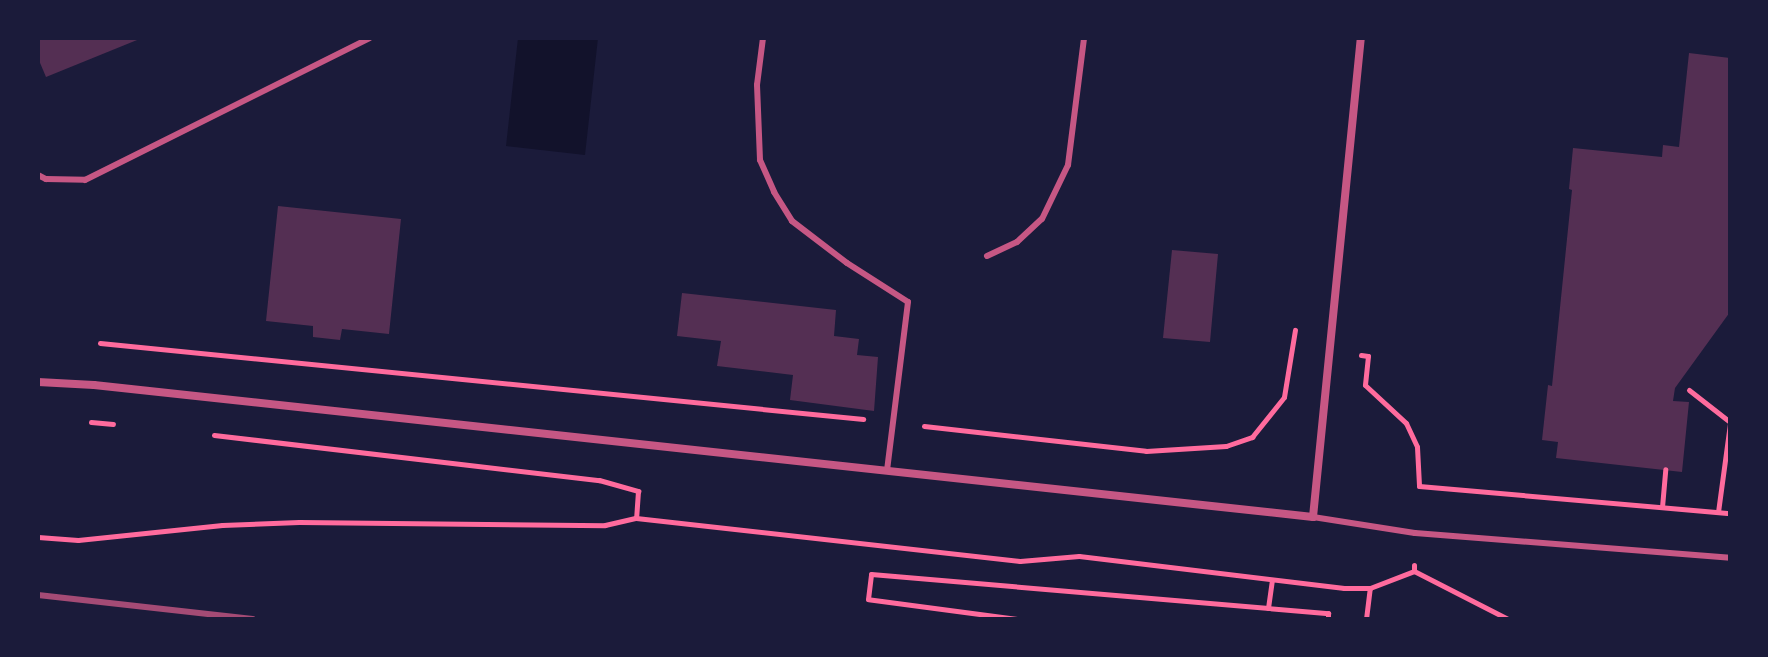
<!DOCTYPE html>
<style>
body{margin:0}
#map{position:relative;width:1768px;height:657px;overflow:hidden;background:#1b1b3a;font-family:"Source Sans 3",sans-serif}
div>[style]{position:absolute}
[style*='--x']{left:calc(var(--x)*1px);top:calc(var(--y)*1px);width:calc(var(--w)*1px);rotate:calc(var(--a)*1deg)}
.water>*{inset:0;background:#12122b}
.building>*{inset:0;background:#542f53}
.path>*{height:5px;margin:-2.5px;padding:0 2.5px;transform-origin:2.5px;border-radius:2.5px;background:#ff6b9d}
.service>*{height:6px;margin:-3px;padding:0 3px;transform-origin:3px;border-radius:3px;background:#c65784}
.minor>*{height:8px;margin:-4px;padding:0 4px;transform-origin:4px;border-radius:4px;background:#c65784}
.rail>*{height:6px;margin:-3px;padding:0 3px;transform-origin:3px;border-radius:3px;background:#a44b75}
span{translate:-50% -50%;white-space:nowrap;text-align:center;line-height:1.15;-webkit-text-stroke:8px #1b1b3a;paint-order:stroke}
.frame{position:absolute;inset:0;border:40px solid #1b1b3a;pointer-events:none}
</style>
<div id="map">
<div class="water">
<div style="clip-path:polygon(518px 38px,598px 38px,585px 155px,506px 146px)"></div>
</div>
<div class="building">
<div style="clip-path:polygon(38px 38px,142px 38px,46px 77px,38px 58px)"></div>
<div style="clip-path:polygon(1689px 53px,1730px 58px,1730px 312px,1675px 388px,1673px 401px,1689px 402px,1682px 472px,1556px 458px,1558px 442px,1542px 440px,1548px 385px,1552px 386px,1572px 190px,1569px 189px,1573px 148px,1662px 157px,1663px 145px,1679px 147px)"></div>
<div style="clip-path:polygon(278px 206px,401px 219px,389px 334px,342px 329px,340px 340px,313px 337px,313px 326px,266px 321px)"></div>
<div style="clip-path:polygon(1172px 250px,1218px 254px,1210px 342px,1163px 338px)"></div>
<div style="clip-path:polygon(682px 293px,836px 310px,834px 336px,859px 339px,857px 355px,878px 357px,874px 411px,790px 400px,793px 375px,717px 366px,721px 341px,677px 336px)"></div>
</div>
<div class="path">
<div style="--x:100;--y:343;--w:767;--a:5.69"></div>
<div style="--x:1361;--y:355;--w:7;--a:8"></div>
<div style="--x:1368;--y:356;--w:29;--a:96"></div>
<div style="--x:1365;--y:385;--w:56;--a:42.8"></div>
<div style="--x:1406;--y:423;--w:26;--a:65"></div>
<div style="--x:1417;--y:447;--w:39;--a:87"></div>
<div style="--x:1419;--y:486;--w:312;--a:5"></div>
<div style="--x:1689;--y:390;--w:52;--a:38"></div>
<div style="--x:91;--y:422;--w:22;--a:5"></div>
<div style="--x:924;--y:426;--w:223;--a:6.4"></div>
<div style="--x:1146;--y:451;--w:80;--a:-3.6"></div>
<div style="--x:1226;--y:446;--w:28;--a:-19"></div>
<div style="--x:1252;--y:437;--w:51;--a:-51.3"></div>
<div style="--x:1284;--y:397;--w:68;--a:-80.7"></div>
<div style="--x:214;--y:435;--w:388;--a:6.7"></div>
<div style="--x:599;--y:480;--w:41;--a:15.8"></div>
<div style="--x:638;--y:491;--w:27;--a:94"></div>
<div style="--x:636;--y:518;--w:386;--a:6.4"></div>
<div style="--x:1020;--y:561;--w:59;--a:-4.8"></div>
<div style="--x:1079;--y:556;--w:267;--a:6.9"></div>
<div style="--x:1344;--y:588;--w:26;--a:0"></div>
<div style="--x:1370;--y:588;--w:47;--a:-21.1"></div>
<div style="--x:1414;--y:571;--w:6;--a:-90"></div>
<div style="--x:1662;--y:507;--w:38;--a:-85"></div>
<div style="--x:1718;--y:512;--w:90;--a:-82.3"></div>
<div style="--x:38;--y:537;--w:40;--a:4.3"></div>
<div style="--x:78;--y:540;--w:145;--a:-5.9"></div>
<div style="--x:222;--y:525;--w:77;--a:-2.2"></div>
<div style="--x:299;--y:522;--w:306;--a:0.6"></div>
<div style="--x:605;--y:525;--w:31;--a:-13"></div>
<div style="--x:1414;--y:571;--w:106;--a:27.1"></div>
<div style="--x:1268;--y:608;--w:28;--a:-82"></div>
<div style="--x:1017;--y:619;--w:150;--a:-172.4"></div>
<div style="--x:868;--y:599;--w:25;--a:-83"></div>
<div style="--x:871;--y:574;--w:459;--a:4.9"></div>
<div style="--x:1328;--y:613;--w:6;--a:90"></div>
<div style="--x:1366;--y:619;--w:31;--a:-83"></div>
</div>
<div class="service">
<div style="--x:763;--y:38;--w:47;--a:97.3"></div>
<div style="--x:757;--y:85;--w:75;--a:87.7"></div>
<div style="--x:760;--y:160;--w:35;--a:66"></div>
<div style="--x:774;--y:192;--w:34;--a:58"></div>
<div style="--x:792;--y:221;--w:69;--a:37.4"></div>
<div style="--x:847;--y:263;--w:72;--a:32.6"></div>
<div style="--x:908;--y:302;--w:169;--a:97.1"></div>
<div style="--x:38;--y:175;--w:9;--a:27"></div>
<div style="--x:46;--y:179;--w:39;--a:1"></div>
<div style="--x:85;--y:180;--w:318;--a:-26.5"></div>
<div style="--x:987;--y:256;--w:33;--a:-25"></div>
<div style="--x:1017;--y:242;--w:34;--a:-43"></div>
<div style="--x:1042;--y:219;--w:60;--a:-64.3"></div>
<div style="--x:1068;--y:165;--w:128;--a:-82.8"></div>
<div style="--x:1313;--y:517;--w:103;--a:8.9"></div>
<div style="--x:1415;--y:533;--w:316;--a:4.5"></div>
</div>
<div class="minor">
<div style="--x:38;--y:382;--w:56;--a:3.1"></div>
<div style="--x:94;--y:385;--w:1226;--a:6.18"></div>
<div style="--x:1313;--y:517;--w:481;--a:-84.3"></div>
</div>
<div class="rail">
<div style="--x:38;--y:595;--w:216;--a:6.4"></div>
</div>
<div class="frame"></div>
</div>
